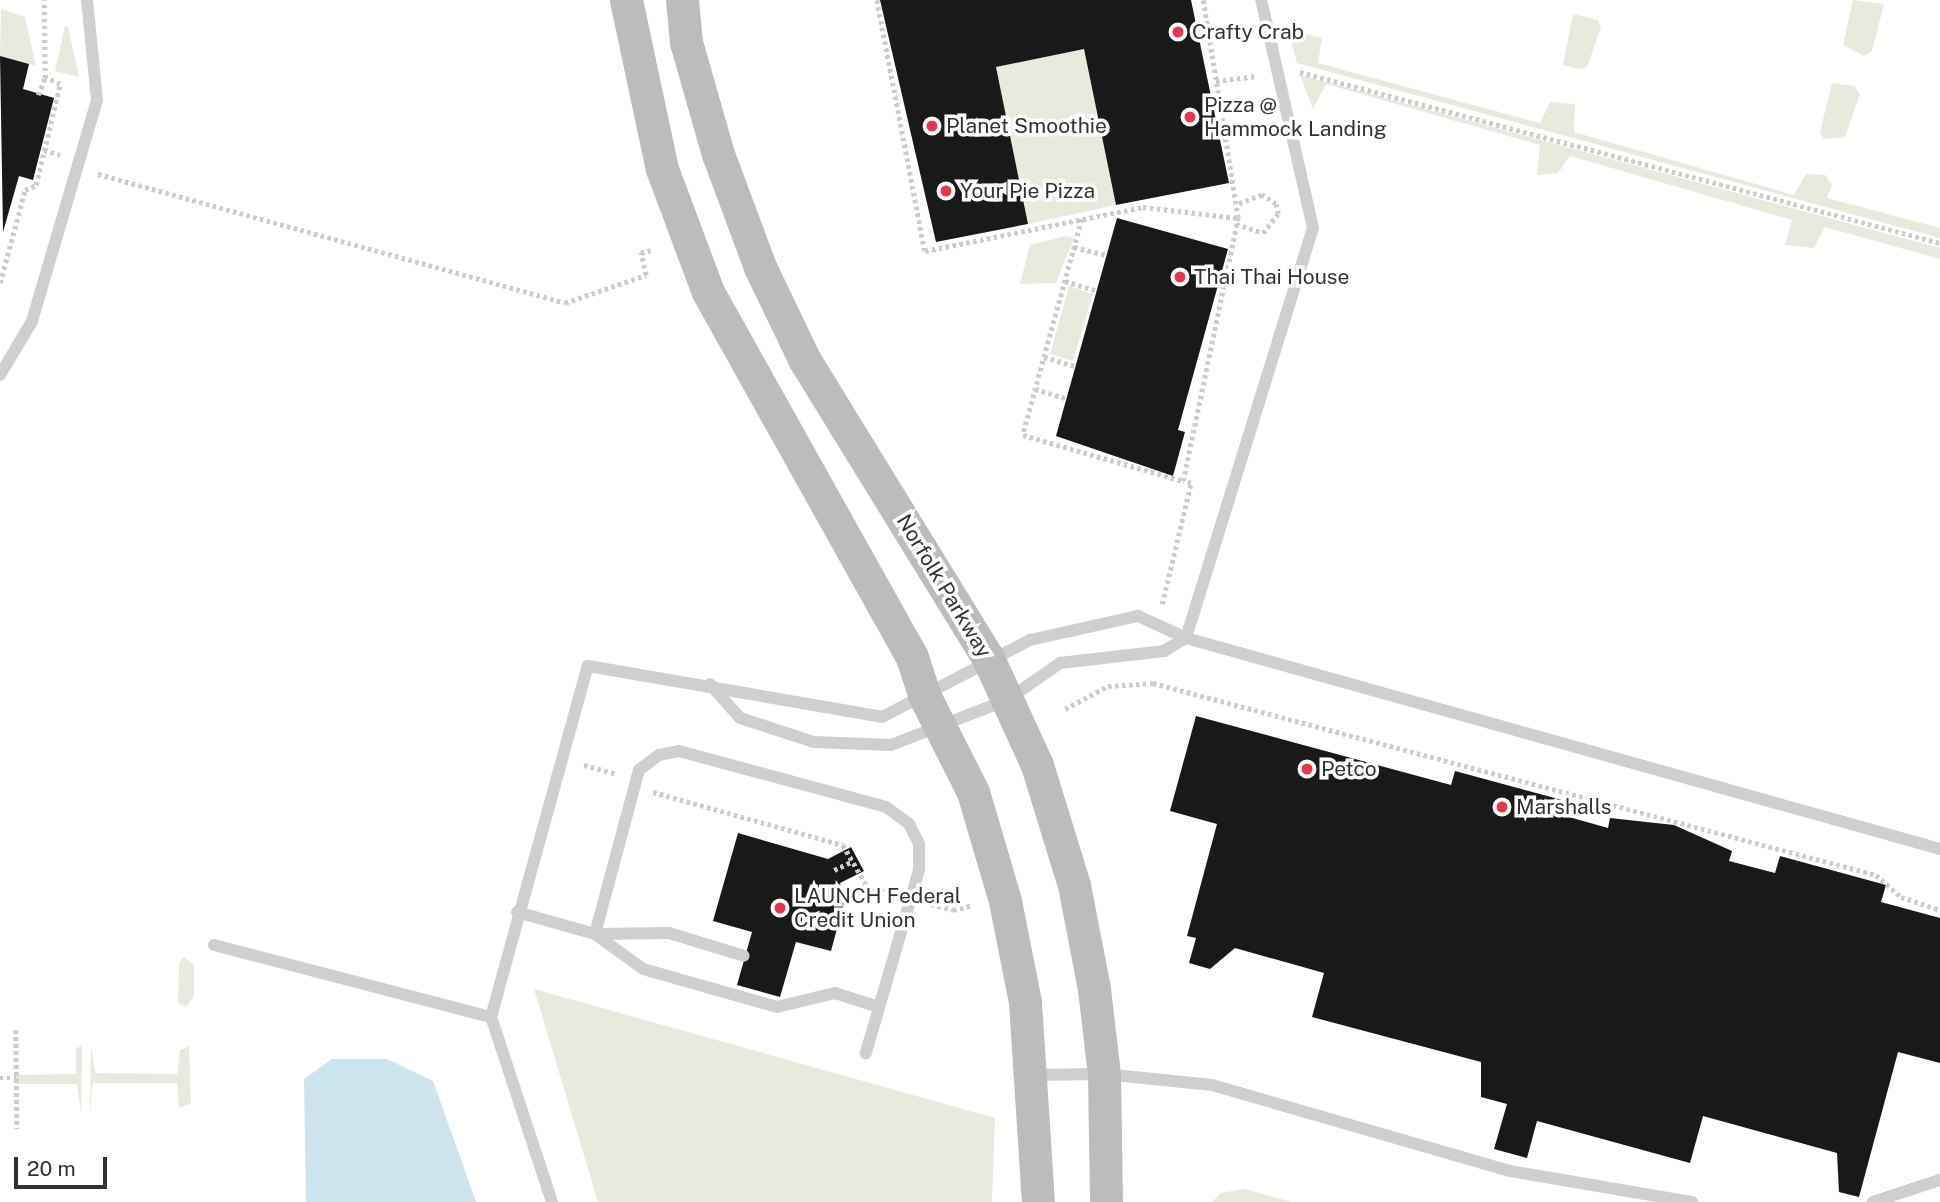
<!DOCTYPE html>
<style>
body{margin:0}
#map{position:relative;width:1940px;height:1202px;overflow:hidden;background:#fff;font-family:"Public Sans",sans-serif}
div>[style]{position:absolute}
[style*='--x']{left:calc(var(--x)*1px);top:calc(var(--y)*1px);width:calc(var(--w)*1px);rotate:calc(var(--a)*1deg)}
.green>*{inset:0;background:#e6ebdd}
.water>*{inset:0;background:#cde3ee}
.building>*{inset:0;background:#191919}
.path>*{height:4.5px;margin-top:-2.25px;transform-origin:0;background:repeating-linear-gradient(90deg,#ccc 0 3.5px,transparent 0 7px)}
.lane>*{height:12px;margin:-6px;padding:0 6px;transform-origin:6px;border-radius:6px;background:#cfcfcf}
.secondary>*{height:33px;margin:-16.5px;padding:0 16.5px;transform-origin:16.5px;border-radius:16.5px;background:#bcbcbc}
.dots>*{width:19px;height:19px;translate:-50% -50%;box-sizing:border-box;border:4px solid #fff;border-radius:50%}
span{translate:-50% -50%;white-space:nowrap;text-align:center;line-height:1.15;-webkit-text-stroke:7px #fff;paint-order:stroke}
.poi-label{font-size:21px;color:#323232}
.left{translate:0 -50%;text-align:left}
.street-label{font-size:21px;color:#323232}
.scale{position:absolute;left:14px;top:1157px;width:93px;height:32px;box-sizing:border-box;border:4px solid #323232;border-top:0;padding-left:9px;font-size:21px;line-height:24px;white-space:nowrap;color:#323232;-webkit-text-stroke:5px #fff;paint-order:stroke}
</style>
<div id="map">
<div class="green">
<div style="clip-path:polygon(1853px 0,1884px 4px,1872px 51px,1864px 56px,1843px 45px)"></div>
<div style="clip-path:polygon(1px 9px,25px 17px,36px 66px,0 56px)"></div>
<div style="clip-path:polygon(1573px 14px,1598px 20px,1601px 27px,1587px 67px,1580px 69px,1563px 65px)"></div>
<div style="clip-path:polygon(65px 26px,68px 27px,79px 77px,55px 71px)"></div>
<div style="clip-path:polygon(1298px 32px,1322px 38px,1318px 63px,1540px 123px,1550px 102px,1575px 104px,1574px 132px,1794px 195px,1806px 174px,1825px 175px,1832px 185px,1827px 198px,1940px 228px,1940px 238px,1297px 63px,1291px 41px)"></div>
<div style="clip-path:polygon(1084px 49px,1116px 205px,1028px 224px,996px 67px)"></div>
<div style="clip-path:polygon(1300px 75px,1940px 248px,1940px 259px,1825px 227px,1814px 248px,1785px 245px,1792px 220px,1570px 156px,1558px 173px,1537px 175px,1540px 145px,1326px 84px,1313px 109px)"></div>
<div style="clip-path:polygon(1832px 83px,1854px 86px,1860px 94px,1845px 137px,1824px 139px,1820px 132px)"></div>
<div style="clip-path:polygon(1065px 236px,1074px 238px,1056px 283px,1020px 284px,1030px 245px)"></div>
<div style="clip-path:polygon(1069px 286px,1093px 294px,1073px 361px,1050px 354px)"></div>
<div style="clip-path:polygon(184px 957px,194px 965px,194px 996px,186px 1007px,178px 1003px,179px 963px)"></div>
<div style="clip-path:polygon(534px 989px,995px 1118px,992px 1202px,598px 1202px)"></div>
<div style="clip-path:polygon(82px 1046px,81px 1113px,77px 1084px,16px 1084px,16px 1075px,76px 1074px,76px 1048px)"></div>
<div style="clip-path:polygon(91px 1046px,95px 1073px,177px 1074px,180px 1050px,189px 1046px,191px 1103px,179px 1108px,177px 1083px,93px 1083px,90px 1112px)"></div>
<div style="clip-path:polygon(1245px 1189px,1291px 1202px,1212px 1202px,1221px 1193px)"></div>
</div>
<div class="water">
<div style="clip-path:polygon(332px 1059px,387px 1059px,433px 1081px,476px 1202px,306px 1202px,304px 1079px)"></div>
</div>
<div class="building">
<div style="clip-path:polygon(880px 0,1191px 0,1229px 183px,1116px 205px,1084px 49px,996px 67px,1028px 224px,936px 242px)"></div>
<div style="clip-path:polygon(0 56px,29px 64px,23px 89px,54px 98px,33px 180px,19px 176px,3px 232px)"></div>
<div style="clip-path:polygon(1117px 218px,1228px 249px,1178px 430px,1185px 432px,1173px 476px,1056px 436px)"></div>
<div style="clip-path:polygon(1196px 716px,1451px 785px,1455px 771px,1573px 803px,1569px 817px,1608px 828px,1610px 818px,1674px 825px,1732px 851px,1729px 861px,1775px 873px,1780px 856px,1886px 885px,1881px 902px,1940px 918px,1940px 1063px,1898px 1052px,1859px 1197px,1839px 1192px,1837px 1153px,1703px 1116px,1690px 1163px,1537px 1121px,1527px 1158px,1494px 1149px,1507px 1104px,1481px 1097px,1481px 1062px,1312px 1017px,1324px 973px,1235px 948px,1210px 969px,1189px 963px,1196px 938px,1187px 936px,1217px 824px,1170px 811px)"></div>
<div style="clip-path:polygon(738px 833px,828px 859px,851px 847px,864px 871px,840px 883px,846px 895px,831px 951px,796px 942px,780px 997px,737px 985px,752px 932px,713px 921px)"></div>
</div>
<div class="path">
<div style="--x:877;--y:0;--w:256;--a:79.2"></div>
<div style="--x:925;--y:251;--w:222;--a:-11.4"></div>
<div style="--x:1143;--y:207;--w:96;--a:6.6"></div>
<div style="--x:1300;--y:72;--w:662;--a:14.96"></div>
<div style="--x:1216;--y:81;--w:41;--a:-7"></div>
<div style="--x:38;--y:95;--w:18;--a:-68"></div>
<div style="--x:44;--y:150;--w:17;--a:17"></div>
<div style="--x:98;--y:174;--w:484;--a:15.4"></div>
<div style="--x:565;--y:303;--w:86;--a:-19.1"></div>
<div style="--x:646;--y:275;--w:23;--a:-103"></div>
<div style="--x:641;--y:253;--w:10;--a:-17"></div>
<div style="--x:1082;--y:219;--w:224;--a:105.3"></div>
<div style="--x:1023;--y:435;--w:166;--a:16"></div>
<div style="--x:1183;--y:481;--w:269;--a:-78.2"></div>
<div style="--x:1238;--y:218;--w:221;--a:-99.1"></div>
<div style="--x:1236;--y:224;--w:28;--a:18"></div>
<div style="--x:1263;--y:233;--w:24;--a:-52"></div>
<div style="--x:1278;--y:214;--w:10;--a:-101"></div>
<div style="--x:1276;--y:204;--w:17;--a:-147"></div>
<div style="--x:1262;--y:195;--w:26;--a:159"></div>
<div style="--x:1074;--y:247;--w:34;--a:14"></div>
<div style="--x:1065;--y:281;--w:34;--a:17"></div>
<div style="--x:0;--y:283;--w:96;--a:-75"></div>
<div style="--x:25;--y:190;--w:12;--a:-24"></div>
<div style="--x:36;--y:185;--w:104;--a:-76.6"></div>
<div style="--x:60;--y:84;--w:16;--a:-158"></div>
<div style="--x:45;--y:78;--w:78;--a:-90.7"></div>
<div style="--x:1044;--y:357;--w:33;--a:16"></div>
<div style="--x:1035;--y:389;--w:34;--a:17"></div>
<div style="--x:1162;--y:604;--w:124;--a:-76.5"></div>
<div style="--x:1191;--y:483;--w:8;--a:-166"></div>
<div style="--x:1065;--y:709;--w:49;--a:-28.1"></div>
<div style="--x:1108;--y:686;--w:45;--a:-3.8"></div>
<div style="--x:1153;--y:683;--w:748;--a:14.87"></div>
<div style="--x:1876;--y:875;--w:33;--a:41"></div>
<div style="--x:1901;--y:897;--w:41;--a:18.4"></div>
<div style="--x:584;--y:765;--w:34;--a:15"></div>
<div style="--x:653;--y:792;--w:197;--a:15.6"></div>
<div style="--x:843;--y:845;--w:48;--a:59.7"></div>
<div style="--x:867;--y:886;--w:26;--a:16"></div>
<div style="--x:834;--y:870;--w:21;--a:-25"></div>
<div style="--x:931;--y:904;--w:23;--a:15"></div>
<div style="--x:953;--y:910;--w:21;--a:-14"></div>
<div style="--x:16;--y:1030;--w:99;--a:89.4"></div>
<div style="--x:0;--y:1078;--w:16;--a:0"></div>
</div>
<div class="lane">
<div style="--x:0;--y:375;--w:63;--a:-59.3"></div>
<div style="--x:32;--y:321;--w:230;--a:-73.6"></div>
<div style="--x:97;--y:100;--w:100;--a:-95.7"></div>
<div style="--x:710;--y:684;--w:45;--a:48.6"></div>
<div style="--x:740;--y:718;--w:78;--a:18"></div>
<div style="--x:814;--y:742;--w:77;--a:2.2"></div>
<div style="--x:891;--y:745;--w:124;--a:-21.2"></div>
<div style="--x:1007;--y:700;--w:65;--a:-34.9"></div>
<div style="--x:1060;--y:663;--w:105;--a:-6.6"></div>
<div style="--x:1164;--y:651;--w:26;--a:-31"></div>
<div style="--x:1186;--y:638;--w:429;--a:-72.8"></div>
<div style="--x:1313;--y:228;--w:234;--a:-102.8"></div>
<div style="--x:517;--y:912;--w:81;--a:15.8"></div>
<div style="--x:595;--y:934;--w:74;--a:-0.8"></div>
<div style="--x:669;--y:933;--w:78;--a:17"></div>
<div style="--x:595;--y:934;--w:170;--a:-75"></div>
<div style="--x:639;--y:770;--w:25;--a:-37"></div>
<div style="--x:659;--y:755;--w:20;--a:-11"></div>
<div style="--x:679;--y:751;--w:214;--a:15.1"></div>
<div style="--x:886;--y:807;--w:29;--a:36"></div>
<div style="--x:909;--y:824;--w:22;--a:63"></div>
<div style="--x:919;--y:844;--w:26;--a:90"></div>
<div style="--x:919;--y:870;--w:191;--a:106.2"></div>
<div style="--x:595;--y:934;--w:59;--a:36.1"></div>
<div style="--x:643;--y:969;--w:139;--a:15.8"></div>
<div style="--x:777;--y:1007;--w:60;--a:-13.6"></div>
<div style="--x:835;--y:993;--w:46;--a:17.7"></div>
<div style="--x:214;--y:945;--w:286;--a:14.6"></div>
<div style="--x:1032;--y:1075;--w:72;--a:-0.8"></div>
<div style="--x:1104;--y:1074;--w:109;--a:5.8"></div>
<div style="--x:1212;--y:1085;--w:310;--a:16.1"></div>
<div style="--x:1510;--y:1171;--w:185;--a:9.7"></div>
<div style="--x:552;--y:1202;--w:195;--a:-108.2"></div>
<div style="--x:491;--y:1017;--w:364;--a:-74.6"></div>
<div style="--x:588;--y:666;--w:298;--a:9.8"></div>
<div style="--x:882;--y:717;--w:167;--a:-27.5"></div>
<div style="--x:1030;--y:640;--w:111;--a:-12.5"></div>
<div style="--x:1138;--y:616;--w:53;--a:24.6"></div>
<div style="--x:1186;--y:638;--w:783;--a:15.63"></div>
<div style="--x:1873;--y:1202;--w:71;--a:-18.2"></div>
</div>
<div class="secondary">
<div style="--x:626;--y:0;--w:173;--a:78"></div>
<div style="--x:662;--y:169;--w:131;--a:69.5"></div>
<div style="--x:708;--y:292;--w:418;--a:60.8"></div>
<div style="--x:912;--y:657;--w:40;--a:72"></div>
<div style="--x:924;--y:695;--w:109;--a:63.2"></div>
<div style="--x:973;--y:792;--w:114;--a:73.6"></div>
<div style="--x:1005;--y:901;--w:103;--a:78.8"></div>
<div style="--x:1025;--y:1002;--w:200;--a:86.3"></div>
<div style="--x:682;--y:0;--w:42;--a:84.6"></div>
<div style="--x:686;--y:42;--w:116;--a:74.1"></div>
<div style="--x:718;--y:154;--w:121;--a:69.6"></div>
<div style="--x:760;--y:267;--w:102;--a:64.4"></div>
<div style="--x:804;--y:359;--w:351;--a:58.4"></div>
<div style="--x:988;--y:658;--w:118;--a:65.4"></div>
<div style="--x:1037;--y:765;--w:126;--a:72.9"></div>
<div style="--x:1074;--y:885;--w:106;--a:79.1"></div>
<div style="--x:1094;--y:989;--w:86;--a:83.3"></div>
<div style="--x:1104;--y:1074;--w:128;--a:89.1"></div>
</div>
<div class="dots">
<div style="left:1178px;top:32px;background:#e7354e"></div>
<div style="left:1190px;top:117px;background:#e7354e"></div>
<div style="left:932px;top:126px;background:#e7354e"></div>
<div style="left:946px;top:191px;background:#e7354e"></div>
<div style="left:1180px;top:277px;background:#e7354e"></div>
<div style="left:1307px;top:769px;background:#e7354e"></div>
<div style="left:1502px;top:807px;background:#e7354e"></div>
<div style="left:780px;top:908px;background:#e7354e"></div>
</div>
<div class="poi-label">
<span class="left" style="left:1192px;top:32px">Crafty Crab</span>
<span class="left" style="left:1204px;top:117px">Pizza @<br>Hammock Landing</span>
<span class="left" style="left:946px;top:126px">Planet Smoothie</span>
<span class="left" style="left:960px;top:191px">Your Pie Pizza</span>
<span class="left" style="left:1194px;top:277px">Thai Thai House</span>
<span class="left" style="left:1321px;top:769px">Petco</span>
<span class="left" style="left:1516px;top:807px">Marshalls</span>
<span class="left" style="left:794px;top:908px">LAUNCH Federal<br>Credit Union</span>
</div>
<div class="street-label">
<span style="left:944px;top:586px;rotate:59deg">Norfolk Parkway</span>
</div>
<div class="scale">20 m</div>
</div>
